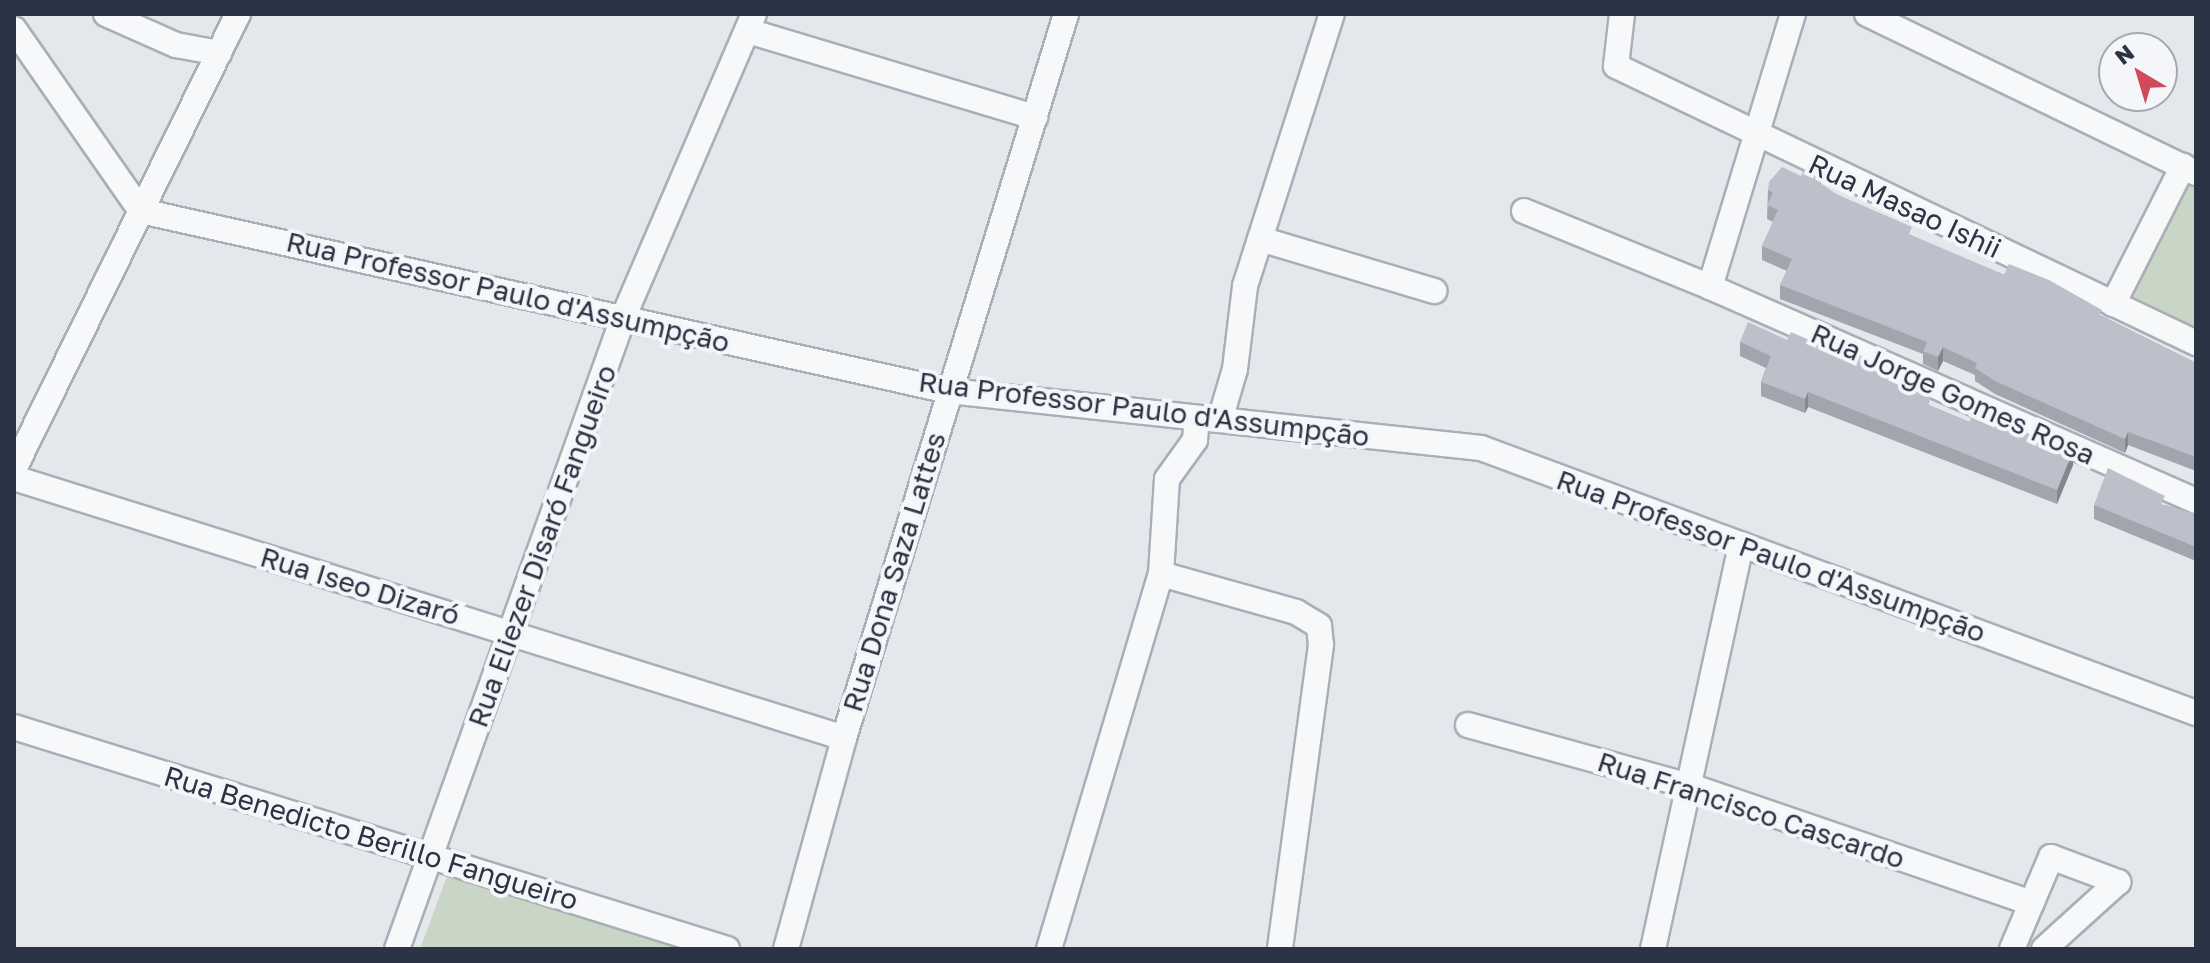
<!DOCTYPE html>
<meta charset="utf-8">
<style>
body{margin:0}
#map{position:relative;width:2210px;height:963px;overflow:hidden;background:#e4e7ec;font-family:"Golos Text",sans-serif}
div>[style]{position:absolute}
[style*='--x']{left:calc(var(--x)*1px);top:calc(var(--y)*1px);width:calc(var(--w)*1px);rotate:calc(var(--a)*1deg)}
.green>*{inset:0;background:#c9d6c5}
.roads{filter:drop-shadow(2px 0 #a9aeb7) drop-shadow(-2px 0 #a9aeb7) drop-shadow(0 2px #a9aeb7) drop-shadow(0 -2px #a9aeb7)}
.minor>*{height:24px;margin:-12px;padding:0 12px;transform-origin:12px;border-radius:12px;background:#f7f8fa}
.wall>*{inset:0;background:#a1a5ae}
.shaded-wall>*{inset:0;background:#83868d}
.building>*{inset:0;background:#bbc0ca}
span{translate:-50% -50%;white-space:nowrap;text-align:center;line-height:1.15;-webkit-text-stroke:8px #f4f6f9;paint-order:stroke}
.street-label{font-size:28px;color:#2b3445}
.frame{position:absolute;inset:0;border:16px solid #2b3445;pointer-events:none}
.north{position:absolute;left:2098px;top:32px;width:80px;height:80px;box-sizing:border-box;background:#f4f6f9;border:2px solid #a4a8b1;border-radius:50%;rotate:322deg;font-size:22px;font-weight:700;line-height:32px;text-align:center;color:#2b3445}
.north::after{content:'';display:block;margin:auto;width:28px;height:36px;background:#d1495b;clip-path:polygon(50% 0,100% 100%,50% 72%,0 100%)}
</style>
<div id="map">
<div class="green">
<div style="clip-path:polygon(2193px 173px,2196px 175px,2196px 327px,2131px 297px)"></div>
<div style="clip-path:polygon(452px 863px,702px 949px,420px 949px)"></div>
</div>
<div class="roads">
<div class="minor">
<div style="--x:106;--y:14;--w:77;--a:23.9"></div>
<div style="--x:176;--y:45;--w:44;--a:10.5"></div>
<div style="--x:1622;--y:14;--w:52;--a:96.6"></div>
<div style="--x:1616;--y:66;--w:643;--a:25.53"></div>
<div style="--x:1867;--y:14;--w:365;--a:25.8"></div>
<div style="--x:14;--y:29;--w:222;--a:55.1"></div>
<div style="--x:141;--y:211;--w:828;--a:12.56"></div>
<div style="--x:949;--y:391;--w:535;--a:6.12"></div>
<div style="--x:1481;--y:448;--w:763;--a:20.34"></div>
<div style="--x:748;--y:31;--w:300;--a:16.7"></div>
<div style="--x:1524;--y:211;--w:201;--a:22.2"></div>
<div style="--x:1710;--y:287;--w:531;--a:23.77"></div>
<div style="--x:1260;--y:239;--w:182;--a:16.6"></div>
<div style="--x:1710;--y:287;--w:285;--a:-73.1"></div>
<div style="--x:2113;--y:304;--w:155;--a:-63.1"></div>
<div style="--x:1220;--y:420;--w:53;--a:-73.6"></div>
<div style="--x:1235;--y:369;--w:84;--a:-83.1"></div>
<div style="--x:1245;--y:286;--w:286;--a:-72.3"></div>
<div style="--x:14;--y:469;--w:507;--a:-63.79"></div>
<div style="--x:14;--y:478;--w:870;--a:17.39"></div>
<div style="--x:1161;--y:574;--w:140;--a:15.7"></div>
<div style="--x:1296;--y:612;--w:27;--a:31"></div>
<div style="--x:1319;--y:626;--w:19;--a:84"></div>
<div style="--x:1321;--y:645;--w:307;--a:97.7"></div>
<div style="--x:1468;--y:725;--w:230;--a:15.4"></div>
<div style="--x:1690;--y:786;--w:361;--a:18.9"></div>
<div style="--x:14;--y:727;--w:747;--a:17.29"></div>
<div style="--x:397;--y:949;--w:670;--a:-70.29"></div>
<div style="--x:623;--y:318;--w:331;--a:-66.7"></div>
<div style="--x:786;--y:949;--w:219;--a:-74.6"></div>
<div style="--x:844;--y:738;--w:757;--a:-72.95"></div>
<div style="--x:1049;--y:949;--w:391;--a:-73.4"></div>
<div style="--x:1161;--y:574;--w:95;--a:-86.4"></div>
<div style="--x:1167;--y:479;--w:48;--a:-54.3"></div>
<div style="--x:1195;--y:440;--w:22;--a:-85"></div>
<div style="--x:1653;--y:949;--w:414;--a:-77.7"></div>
<div style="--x:2012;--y:949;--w:100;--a:-67"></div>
<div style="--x:2051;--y:857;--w:72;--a:20.5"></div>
<div style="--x:2118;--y:882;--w:100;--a:137.8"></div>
</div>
</div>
<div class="wall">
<div style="clip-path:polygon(1801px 176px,1824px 186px,1836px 194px,1912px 236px,2102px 316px,2196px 363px,2196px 471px,2128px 445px,2125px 453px,1995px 394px,1975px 381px,1975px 375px,1943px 361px,1938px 371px,1923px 364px,1923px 354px,1780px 299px,1780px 285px,1787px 271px,1762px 260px,1762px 246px,1773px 222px,1767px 219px,1768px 190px)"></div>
<div style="clip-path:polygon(1787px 340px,1864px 365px,1931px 406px,2073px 465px,2057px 504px,1808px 407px,1805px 413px,1761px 396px,1761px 382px,1766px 368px,1740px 356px,1740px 342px)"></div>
<div style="clip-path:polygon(2094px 505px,2165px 505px,2196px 514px,2196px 561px,2094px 519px)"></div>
</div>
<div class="shaded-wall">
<div style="clip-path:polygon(1943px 347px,1943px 361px,1938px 371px,1938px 357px)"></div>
<div style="clip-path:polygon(1808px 392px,1808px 407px,1805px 413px,1805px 399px)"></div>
<div style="clip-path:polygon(2128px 432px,2128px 445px,2125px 453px,2125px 439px)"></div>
<div style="clip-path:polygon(2073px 451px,2073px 465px,2057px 504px,2057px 490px)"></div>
</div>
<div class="building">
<div style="clip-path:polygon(1782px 167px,1801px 176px,1804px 170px,1824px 178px,1821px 184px,1836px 194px,1912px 227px,1909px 234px,2004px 275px,2009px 264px,2049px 280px,2102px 310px,2099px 315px,2196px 363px,2196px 457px,2128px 432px,2125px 439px,1995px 381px,1975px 368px,1977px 363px,1943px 347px,1938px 357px,1923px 351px,1927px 342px,1780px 285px,1792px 259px,1762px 246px,1778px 210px,1767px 205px,1773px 193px,1768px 190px,1769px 182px)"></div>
<div style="clip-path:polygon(1748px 322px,1787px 340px,1791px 332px,1846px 356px,1849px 350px,1864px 357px,1861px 364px,1931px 398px,1928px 405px,1969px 422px,1974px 412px,2073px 451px,2057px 490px,1808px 392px,1805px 399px,1761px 382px,1771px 356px,1740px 342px)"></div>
<div style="clip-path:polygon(2108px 468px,2165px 496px,2161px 504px,2196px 514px,2196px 547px,2094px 505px)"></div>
</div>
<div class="street-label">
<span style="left:1905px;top:206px;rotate:25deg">Rua Masao Ishii</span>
<span style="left:508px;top:292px;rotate:13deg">Rua Professor Paulo d'Assumpção</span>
<span style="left:1953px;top:394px;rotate:24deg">Rua Jorge Gomes Rosa</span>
<span style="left:1144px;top:409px;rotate:7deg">Rua Professor Paulo d'Assumpção</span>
<span style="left:542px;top:546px;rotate:-70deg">Rua Eliezer Disaró Fangueiro</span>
<span style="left:1771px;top:556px;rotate:20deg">Rua Professor Paulo d'Assumpção</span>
<span style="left:894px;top:572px;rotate:-73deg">Rua Dona Saza Lattes</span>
<span style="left:360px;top:586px;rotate:17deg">Rua Iseo Dizaró</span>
<span style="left:1751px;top:810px;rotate:18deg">Rua Francisco Cascardo</span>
<span style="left:371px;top:838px;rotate:17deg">Rua Benedicto Berillo Fangueiro</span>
</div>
<div class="frame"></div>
<div class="north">N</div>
</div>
